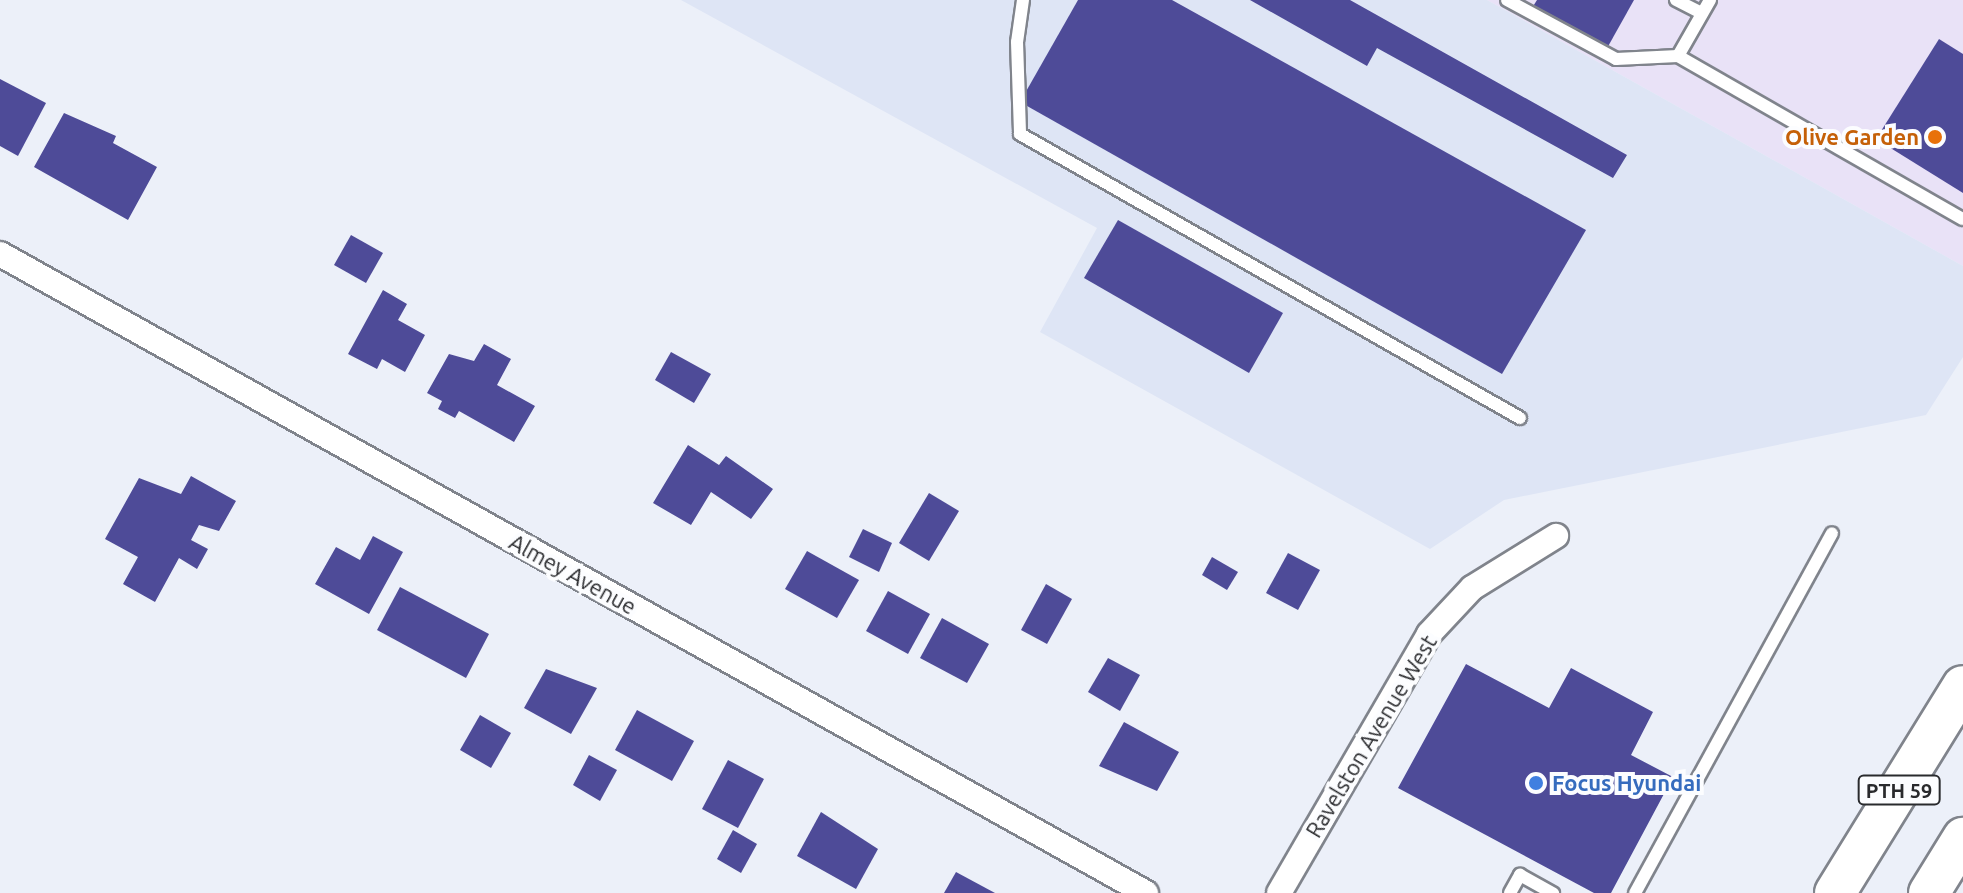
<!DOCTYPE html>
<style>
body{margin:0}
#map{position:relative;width:1963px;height:893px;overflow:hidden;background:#ecf0f9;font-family:Ubuntu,sans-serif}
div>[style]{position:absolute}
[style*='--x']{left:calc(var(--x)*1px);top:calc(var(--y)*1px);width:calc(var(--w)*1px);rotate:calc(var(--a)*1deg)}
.commercial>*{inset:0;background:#e9e2f7}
.built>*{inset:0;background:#dee5f5}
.building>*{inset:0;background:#4e4b98}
.roads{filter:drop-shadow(2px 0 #80848c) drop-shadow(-2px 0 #80848c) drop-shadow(0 2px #80848c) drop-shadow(0 -2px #80848c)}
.service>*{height:12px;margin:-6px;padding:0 6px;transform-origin:6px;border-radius:6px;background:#fff}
.minor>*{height:24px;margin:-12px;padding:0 12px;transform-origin:12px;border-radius:12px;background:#fff}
.primary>*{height:40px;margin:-20px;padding:0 20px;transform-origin:20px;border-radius:20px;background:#fff}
.dots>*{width:22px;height:22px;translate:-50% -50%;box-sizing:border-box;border:4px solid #fcfdff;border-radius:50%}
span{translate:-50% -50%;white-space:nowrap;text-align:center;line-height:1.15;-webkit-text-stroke:8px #fcfdff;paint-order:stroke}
.shield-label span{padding:2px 6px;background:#fcfdff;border:2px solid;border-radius:6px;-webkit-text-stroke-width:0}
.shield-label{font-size:20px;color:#292a2d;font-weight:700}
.food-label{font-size:22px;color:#c56008;font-weight:700}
.right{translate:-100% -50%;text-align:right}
.street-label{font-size:22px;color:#292a2d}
.shop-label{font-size:22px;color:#366cbe;font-weight:700}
.left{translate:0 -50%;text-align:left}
</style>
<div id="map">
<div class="commercial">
<div style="clip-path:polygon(1487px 0,1963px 0,1963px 266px)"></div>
</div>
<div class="built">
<div style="clip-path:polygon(681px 0,1487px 0,1963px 266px,1963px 357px,1926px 415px,1504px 500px,1430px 549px,1040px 332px,1097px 228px)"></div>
</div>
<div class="building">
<div style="clip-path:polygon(1078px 0,1172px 0,1586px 230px,1502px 374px,1020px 102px)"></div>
<div style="clip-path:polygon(1250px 0,1350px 0,1627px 155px,1613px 178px,1377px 48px,1367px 66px)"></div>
<div style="clip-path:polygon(1537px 0,1634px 0,1606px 50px,1532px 8px)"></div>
<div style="clip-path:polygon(1939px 39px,1963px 54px,1963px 193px,1876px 139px)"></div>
<div style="clip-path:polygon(0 79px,46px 103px,18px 156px,0 146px)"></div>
<div style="clip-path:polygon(64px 113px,116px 136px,113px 143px,157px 167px,128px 220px,34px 167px)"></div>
<div style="clip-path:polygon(1118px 220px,1283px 313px,1249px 373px,1084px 278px)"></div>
<div style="clip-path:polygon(351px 235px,383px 253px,366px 283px,334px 265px)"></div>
<div style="clip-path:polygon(383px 290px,407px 304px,398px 320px,425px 335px,405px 372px,382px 359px,377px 369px,348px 354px)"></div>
<div style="clip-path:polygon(484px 344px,511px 359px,497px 385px,535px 406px,514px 442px,459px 411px,455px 418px,438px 409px,442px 401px,427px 393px,449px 354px,474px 361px)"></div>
<div style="clip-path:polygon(671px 352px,711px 374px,694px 403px,655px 380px)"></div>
<div style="clip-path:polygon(688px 445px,719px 465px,726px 456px,773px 489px,751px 519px,711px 492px,691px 525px,653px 503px)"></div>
<div style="clip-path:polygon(191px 476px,236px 501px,219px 531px,199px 525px,191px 540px,208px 549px,197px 569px,179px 558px,155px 602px,123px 584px,138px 557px,105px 539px,139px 478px,181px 494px)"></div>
<div style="clip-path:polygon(929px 493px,959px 511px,929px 561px,899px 543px)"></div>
<div style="clip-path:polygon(863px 529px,892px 543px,879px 572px,849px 557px)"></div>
<div style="clip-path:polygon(373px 536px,403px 552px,369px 614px,315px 584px,336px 547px,360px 560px)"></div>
<div style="clip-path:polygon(807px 551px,859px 580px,837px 618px,785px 589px)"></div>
<div style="clip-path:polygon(1288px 553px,1320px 570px,1298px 610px,1266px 593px)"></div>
<div style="clip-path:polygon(1212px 557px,1238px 572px,1227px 590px,1202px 575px)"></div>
<div style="clip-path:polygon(1046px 584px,1072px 599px,1047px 644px,1021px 630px)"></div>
<div style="clip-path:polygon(400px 587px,489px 634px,466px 678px,377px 630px)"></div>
<div style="clip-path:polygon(888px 591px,930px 614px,908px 654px,866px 631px)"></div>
<div style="clip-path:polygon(942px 618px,989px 644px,967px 683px,920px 658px)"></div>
<div style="clip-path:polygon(1108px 658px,1140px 675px,1120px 711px,1088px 692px)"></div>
<div style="clip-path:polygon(1466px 664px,1549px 708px,1571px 668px,1653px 712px,1631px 755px,1673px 777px,1611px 893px,1594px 893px,1398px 788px)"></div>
<div style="clip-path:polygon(546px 669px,597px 688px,571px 734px,524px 708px)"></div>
<div style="clip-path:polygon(637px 710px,694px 741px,672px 781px,615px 750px)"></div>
<div style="clip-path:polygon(480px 715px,511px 733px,491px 768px,460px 750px)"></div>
<div style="clip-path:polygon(1124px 722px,1179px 752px,1157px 791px,1099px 766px)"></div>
<div style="clip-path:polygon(589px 755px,617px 770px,600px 801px,573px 785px)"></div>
<div style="clip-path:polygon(728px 760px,764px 779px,738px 828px,702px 809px)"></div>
<div style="clip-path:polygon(821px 812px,878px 849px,856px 889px,797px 856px)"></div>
<div style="clip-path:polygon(733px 830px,757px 844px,741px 873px,717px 859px)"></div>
<div style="clip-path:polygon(956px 872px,995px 893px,944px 893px)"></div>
</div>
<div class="roads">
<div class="service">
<div style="--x:1023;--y:0;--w:42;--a:98.1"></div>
<div style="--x:1017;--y:42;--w:92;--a:88.1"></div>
<div style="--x:1020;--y:134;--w:575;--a:29.6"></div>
<div style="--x:1507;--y:0;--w:124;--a:28.4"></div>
<div style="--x:1616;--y:59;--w:62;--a:-2.8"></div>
<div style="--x:1676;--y:0;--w:29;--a:27"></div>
<div style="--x:1710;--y:0;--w:64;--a:119.7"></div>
<div style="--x:1678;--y:56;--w:328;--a:29.8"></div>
<div style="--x:1510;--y:893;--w:21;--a:-61"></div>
<div style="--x:1520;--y:875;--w:38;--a:29"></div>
<div style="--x:1635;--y:893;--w:410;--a:-61.3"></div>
</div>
<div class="minor">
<div style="--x:0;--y:254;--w:1312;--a:29.14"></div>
<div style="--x:1279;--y:893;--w:299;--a:-59.9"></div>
<div style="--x:1429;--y:634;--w:63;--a:-46.9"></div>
<div style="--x:1472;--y:588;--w:99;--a:-31.8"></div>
</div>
<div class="primary">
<div style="--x:1835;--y:893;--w:243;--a:-58.3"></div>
<div style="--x:1929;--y:893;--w:65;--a:-58.3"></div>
</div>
</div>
<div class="dots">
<div style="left:1935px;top:137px;background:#e8710a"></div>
<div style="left:1536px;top:783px;background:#3f7fe0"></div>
</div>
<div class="shield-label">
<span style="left:1899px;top:790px">PTH 59</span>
</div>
<div class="food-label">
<span class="right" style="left:1919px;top:137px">Olive Garden</span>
</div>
<div class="street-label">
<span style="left:573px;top:574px;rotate:29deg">Almey Avenue</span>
<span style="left:1371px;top:736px;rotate:-59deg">Ravelston Avenue West</span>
</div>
<div class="shop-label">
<span class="left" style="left:1552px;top:783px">Focus Hyundai</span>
</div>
</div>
